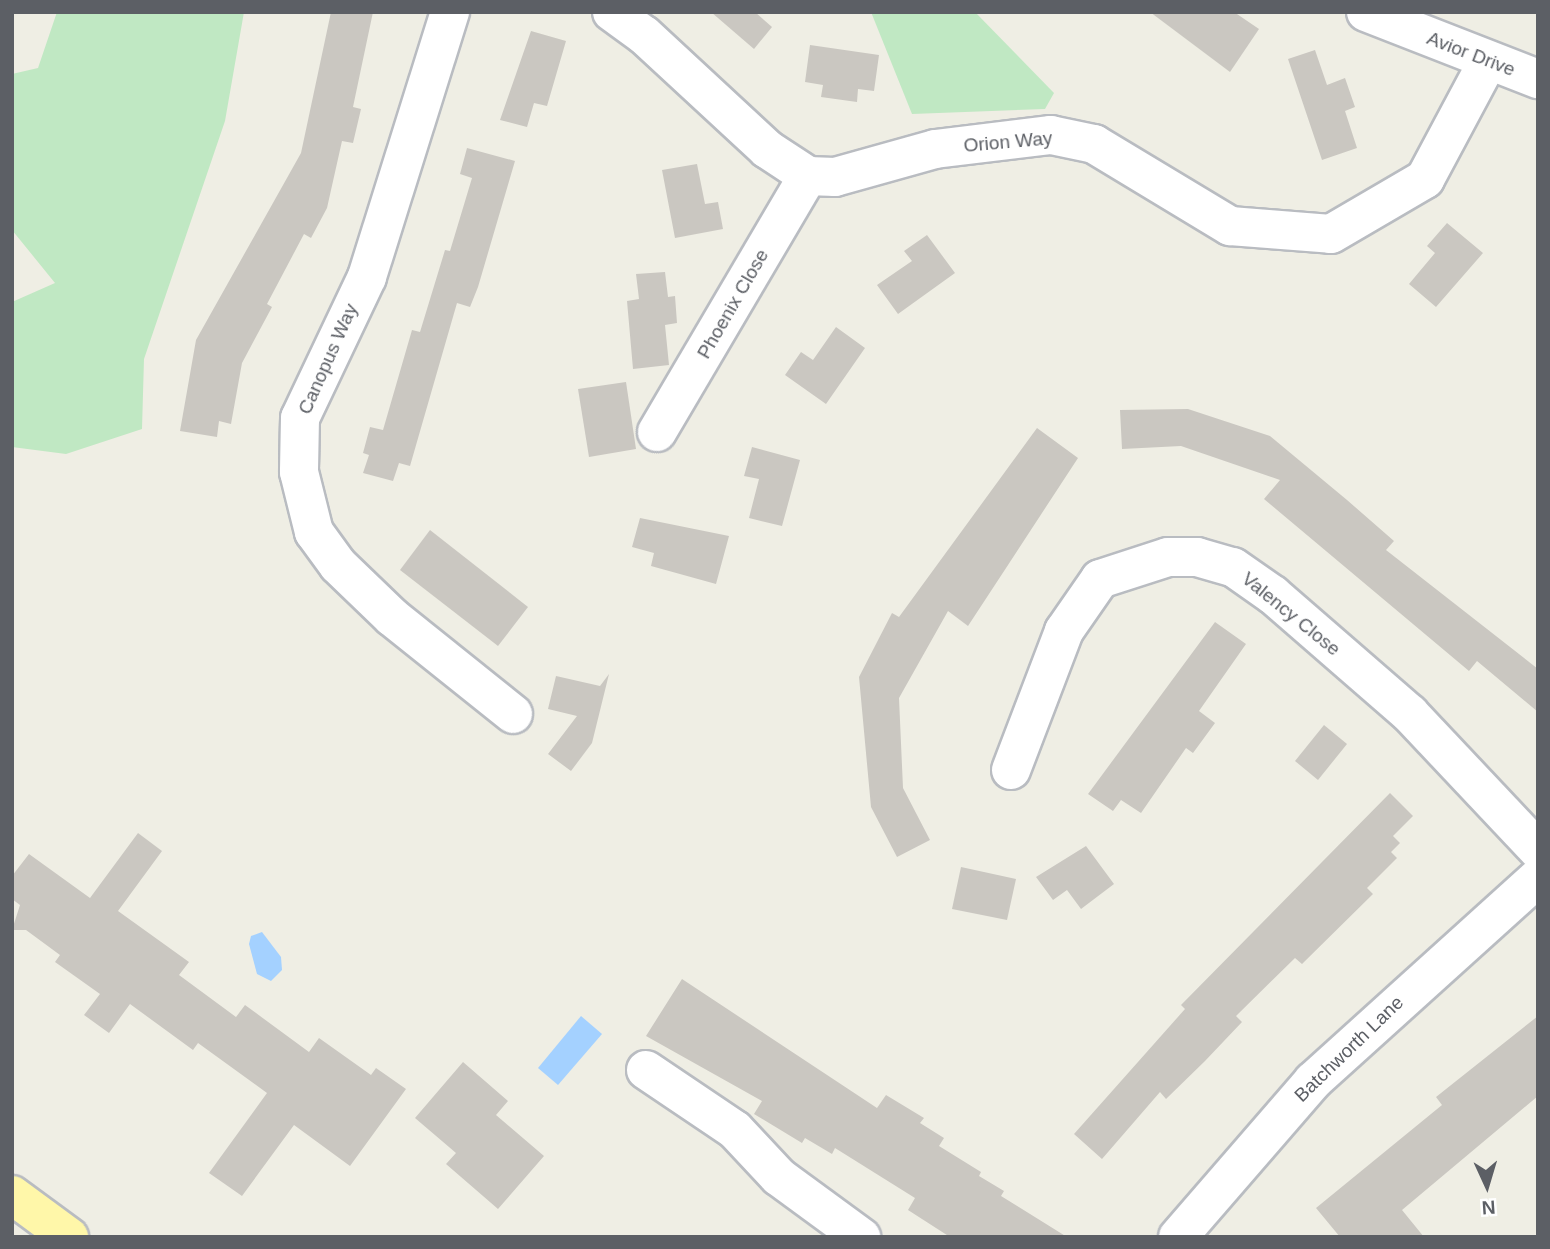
<!DOCTYPE html>
<style>
body{margin:0}
#map{position:relative;width:1550px;height:1249px;overflow:hidden;background:#efeee4;font-family:Arial,sans-serif}
div>[style]{position:absolute}
[style*='--x']{left:calc(var(--x)*1px);top:calc(var(--y)*1px);width:calc(var(--w)*1px);rotate:calc(var(--a)*1deg)}
.green>*{inset:0;background:#c0e8c3}
.water>*{inset:0;background:#a4d1ff}
.building>*{inset:0;background:#cac7c1}
.roads{filter:drop-shadow(2px 0 #b9bcc1) drop-shadow(-2px 0 #b9bcc1) drop-shadow(0 2px #b9bcc1) drop-shadow(0 -2px #b9bcc1)}
.street>*{height:38px;margin:-19px;padding:0 19px;transform-origin:19px;border-radius:19px;background:#fff}
.secondary>*{height:38px;margin:-19px;padding:0 19px;transform-origin:19px;border-radius:19px;background:#fff}
.primary>*{height:38px;margin:-19px;padding:0 19px;transform-origin:19px;border-radius:19px;background:#fff7a9}
span{translate:-50% -50%;white-space:nowrap;text-align:center;line-height:1.15;-webkit-text-stroke:5px #fff;paint-order:stroke}
.street-label{font-size:19px;color:#5c5f65}
.frame{position:absolute;inset:0;border:14px solid #5c5f65;pointer-events:none}
.north{position:absolute;left:1452px;top:1151px;width:70px;height:70px;-webkit-text-stroke:5px #fff;paint-order:stroke;rotate:176deg;font-size:19px;font-weight:700;line-height:28px;text-align:center;color:#5c5f65}
.north::after{content:'';display:block;margin:auto;width:24px;height:32px;background:#5c5f65;clip-path:polygon(50% 0,100% 100%,50% 72%,0 100%)}
</style>
<div id="map">
<div class="green">
<div style="clip-path:polygon(57px 12px,244px 12px,225px 121px,144px 359px,142px 429px,66px 454px,12px 447px,12px 302px,55px 283px,12px 230px,12px 74px,38px 68px)"></div>
<div style="clip-path:polygon(871px 12px,975px 12px,1054px 93px,1045px 109px,912px 114px)"></div>
</div>
<div class="water">
<div style="clip-path:polygon(262px 932px,281px 957px,282px 970px,271px 981px,257px 974px,249px 944px,251px 936px)"></div>
<div style="clip-path:polygon(581px 1016px,602px 1034px,558px 1085px,538px 1068px)"></div>
</div>
<div class="building">
<div style="clip-path:polygon(331px 12px,373px 12px,353px 107px,361px 109px,353px 143px,342px 141px,327px 208px,311px 238px,304px 234px,267px 304px,272px 307px,242px 363px,231px 424px,219px 421px,217px 437px,180px 431px,196px 340px,301px 153px)"></div>
<div style="clip-path:polygon(711px 12px,755px 12px,772px 27px,754px 49px)"></div>
<div style="clip-path:polygon(1150px 12px,1234px 12px,1259px 29px,1230px 72px)"></div>
<div style="clip-path:polygon(531px 31px,566px 41px,547px 106px,534px 103px,527px 127px,500px 120px)"></div>
<div style="clip-path:polygon(810px 45px,879px 55px,874px 91px,858px 89px,857px 102px,821px 97px,823px 85px,805px 82px)"></div>
<div style="clip-path:polygon(1315px 50px,1327px 85px,1345px 78px,1355px 107px,1345px 111px,1357px 148px,1322px 160px,1288px 59px)"></div>
<div style="clip-path:polygon(467px 148px,515px 161px,478px 287px,470px 307px,457px 303px,410px 466px,399px 463px,393px 481px,363px 473px,369px 455px,363px 453px,370px 427px,383px 430px,412px 330px,420px 332px,445px 250px,450px 251px,472px 178px,460px 174px)"></div>
<div style="clip-path:polygon(697px 164px,705px 204px,718px 202px,723px 229px,675px 238px,662px 170px)"></div>
<div style="clip-path:polygon(1447px 223px,1483px 253px,1436px 307px,1409px 284px,1435px 253px,1427px 246px)"></div>
<div style="clip-path:polygon(927px 235px,955px 273px,898px 314px,877px 285px,912px 261px,904px 251px)"></div>
<div style="clip-path:polygon(665px 272px,668px 297px,675px 296px,677px 323px,665px 325px,669px 365px,633px 369px,627px 301px,639px 299px,636px 274px)"></div>
<div style="clip-path:polygon(836px 327px,865px 348px,826px 404px,785px 375px,801px 352px,813px 360px)"></div>
<div style="clip-path:polygon(626px 382px,636px 449px,589px 457px,578px 389px)"></div>
<div style="clip-path:polygon(1188px 409px,1270px 436px,1347px 500px,1394px 541px,1386px 550px,1538px 669px,1538px 712px,1477px 661px,1469px 671px,1264px 499px,1280px 480px,1181px 446px,1122px 449px,1120px 410px)"></div>
<div style="clip-path:polygon(1037px 428px,1078px 458px,968px 626px,948px 611px,899px 698px,903px 788px,930px 840px,897px 857px,871px 807px,859px 677px,892px 613px,899px 617px)"></div>
<div style="clip-path:polygon(752px 447px,800px 460px,782px 526px,749px 518px,759px 479px,744px 476px)"></div>
<div style="clip-path:polygon(640px 518px,729px 536px,716px 584px,651px 566px,654px 553px,632px 547px)"></div>
<div style="clip-path:polygon(430px 530px,528px 607px,498px 646px,400px 570px)"></div>
<div style="clip-path:polygon(1215px 622px,1246px 644px,1199px 711px,1215px 723px,1193px 753px,1186px 748px,1141px 813px,1121px 800px,1113px 811px,1088px 794px)"></div>
<div style="clip-path:polygon(609px 674px,592px 743px,571px 771px,548px 754px,577px 716px,548px 709px,556px 676px,600px 686px)"></div>
<div style="clip-path:polygon(1324px 725px,1347px 744px,1318px 780px,1295px 761px)"></div>
<div style="clip-path:polygon(1390px 793px,1413px 816px,1393px 836px,1400px 843px,1391px 852px,1397px 858px,1367px 888px,1373px 894px,1302px 964px,1295px 958px,1236px 1016px,1242px 1022px,1205px 1061px,1166px 1099px,1160px 1092px,1102px 1159px,1074px 1134px,1185px 1009px,1181px 1005px)"></div>
<div style="clip-path:polygon(138px 833px,162px 851px,118px 911px,189px 962px,179px 975px,236px 1017px,245px 1005px,309px 1052px,319px 1038px,371px 1075px,376px 1068px,406px 1089px,350px 1166px,294px 1125px,242px 1196px,209px 1173px,267px 1093px,198px 1043px,193px 1050px,130px 1004px,109px 1033px,84px 1015px,100px 994px,55px 962px,60px 955px,26px 930px,12px 930px,20px 905px,12px 899px,12px 876px,29px 854px,90px 898px)"></div>
<div style="clip-path:polygon(1086px 846px,1114px 884px,1081px 909px,1067px 890px,1053px 900px,1036px 877px)"></div>
<div style="clip-path:polygon(961px 867px,1016px 879px,1007px 920px,952px 909px)"></div>
<div style="clip-path:polygon(682px 979px,877px 1108px,886px 1095px,924px 1118px,920px 1123px,944px 1138px,939px 1146px,981px 1172px,979px 1176px,1004px 1191px,1001px 1196px,1067px 1237px,950px 1237px,908px 1210px,915px 1198px,835px 1148px,832px 1154px,805px 1138px,802px 1143px,754px 1114px,762px 1101px,646px 1036px)"></div>
<div style="clip-path:polygon(1538px 1016px,1538px 1096px,1402px 1210px,1424px 1237px,1340px 1237px,1316px 1208px,1442px 1105px,1436px 1097px)"></div>
<div style="clip-path:polygon(463px 1062px,508px 1101px,496px 1115px,544px 1156px,498px 1209px,446px 1164px,456px 1153px,415px 1118px)"></div>
</div>
<div class="roads">
<div class="street">
<div style="--x:450;--y:12;--w:278;--a:107.4"></div>
<div style="--x:367;--y:277;--w:156;--a:115.4"></div>
<div style="--x:300;--y:418;--w:54;--a:91.1"></div>
<div style="--x:299;--y:472;--w:62;--a:76"></div>
<div style="--x:314;--y:532;--w:41;--a:54"></div>
<div style="--x:338;--y:565;--w:75;--a:43.9"></div>
<div style="--x:392;--y:617;--w:155;--a:38.7"></div>
<div style="--x:612;--y:12;--w:39;--a:36"></div>
<div style="--x:644;--y:35;--w:168;--a:42.8"></div>
<div style="--x:767;--y:149;--w:49;--a:33.4"></div>
<div style="--x:808;--y:176;--w:27;--a:2"></div>
<div style="--x:835;--y:177;--w:104;--a:-15.6"></div>
<div style="--x:935;--y:149;--w:117;--a:-6.9"></div>
<div style="--x:1051;--y:135;--w:44;--a:11.8"></div>
<div style="--x:1094;--y:144;--w:159;--a:31.1"></div>
<div style="--x:1230;--y:226;--w:101;--a:4.5"></div>
<div style="--x:1331;--y:234;--w:109;--a:-30.3"></div>
<div style="--x:1425;--y:179;--w:132;--a:-61.9"></div>
<div style="--x:1366;--y:12;--w:185;--a:21.3"></div>
<div style="--x:657;--y:432;--w:297;--a:-59.5"></div>
<div style="--x:1011;--y:770;--w:149;--a:-69.1"></div>
<div style="--x:1064;--y:631;--w:63;--a:-55.3"></div>
<div style="--x:1100;--y:579;--w:71;--a:-17.9"></div>
<div style="--x:1168;--y:557;--w:29;--a:0"></div>
<div style="--x:1197;--y:557;--w:37;--a:16"></div>
<div style="--x:1233;--y:567;--w:49;--a:35"></div>
<div style="--x:1273;--y:595;--w:181;--a:41"></div>
<div style="--x:1410;--y:714;--w:187;--a:46.7"></div>
<div style="--x:646;--y:1070;--w:107;--a:34"></div>
<div style="--x:735;--y:1130;--w:64;--a:46.9"></div>
<div style="--x:779;--y:1177;--w:102;--a:36.2"></div>
</div>
<div class="secondary">
<div style="--x:1178;--y:1237;--w:206;--a:-49.1"></div>
<div style="--x:1313;--y:1081;--w:303;--a:-42.1"></div>
</div>
<div class="primary">
<div style="--x:12;--y:1195;--w:71;--a:36.4"></div>
</div>
</div>
<div class="street-label">
<span style="left:1471px;top:54px;rotate:21deg">Avior Drive</span>
<span style="left:1008px;top:142px;rotate:-5deg">Orion Way</span>
<span style="left:733px;top:304px;rotate:-60deg">Phoenix Close</span>
<span style="left:328px;top:359px;rotate:-66deg">Canopus Way</span>
<span style="left:1291px;top:614px;rotate:39deg">Valency Close</span>
<span style="left:1349px;top:1049px;rotate:-44deg">Batchworth Lane</span>
</div>
<div class="frame"></div>
<div class="north">N</div>
</div>
